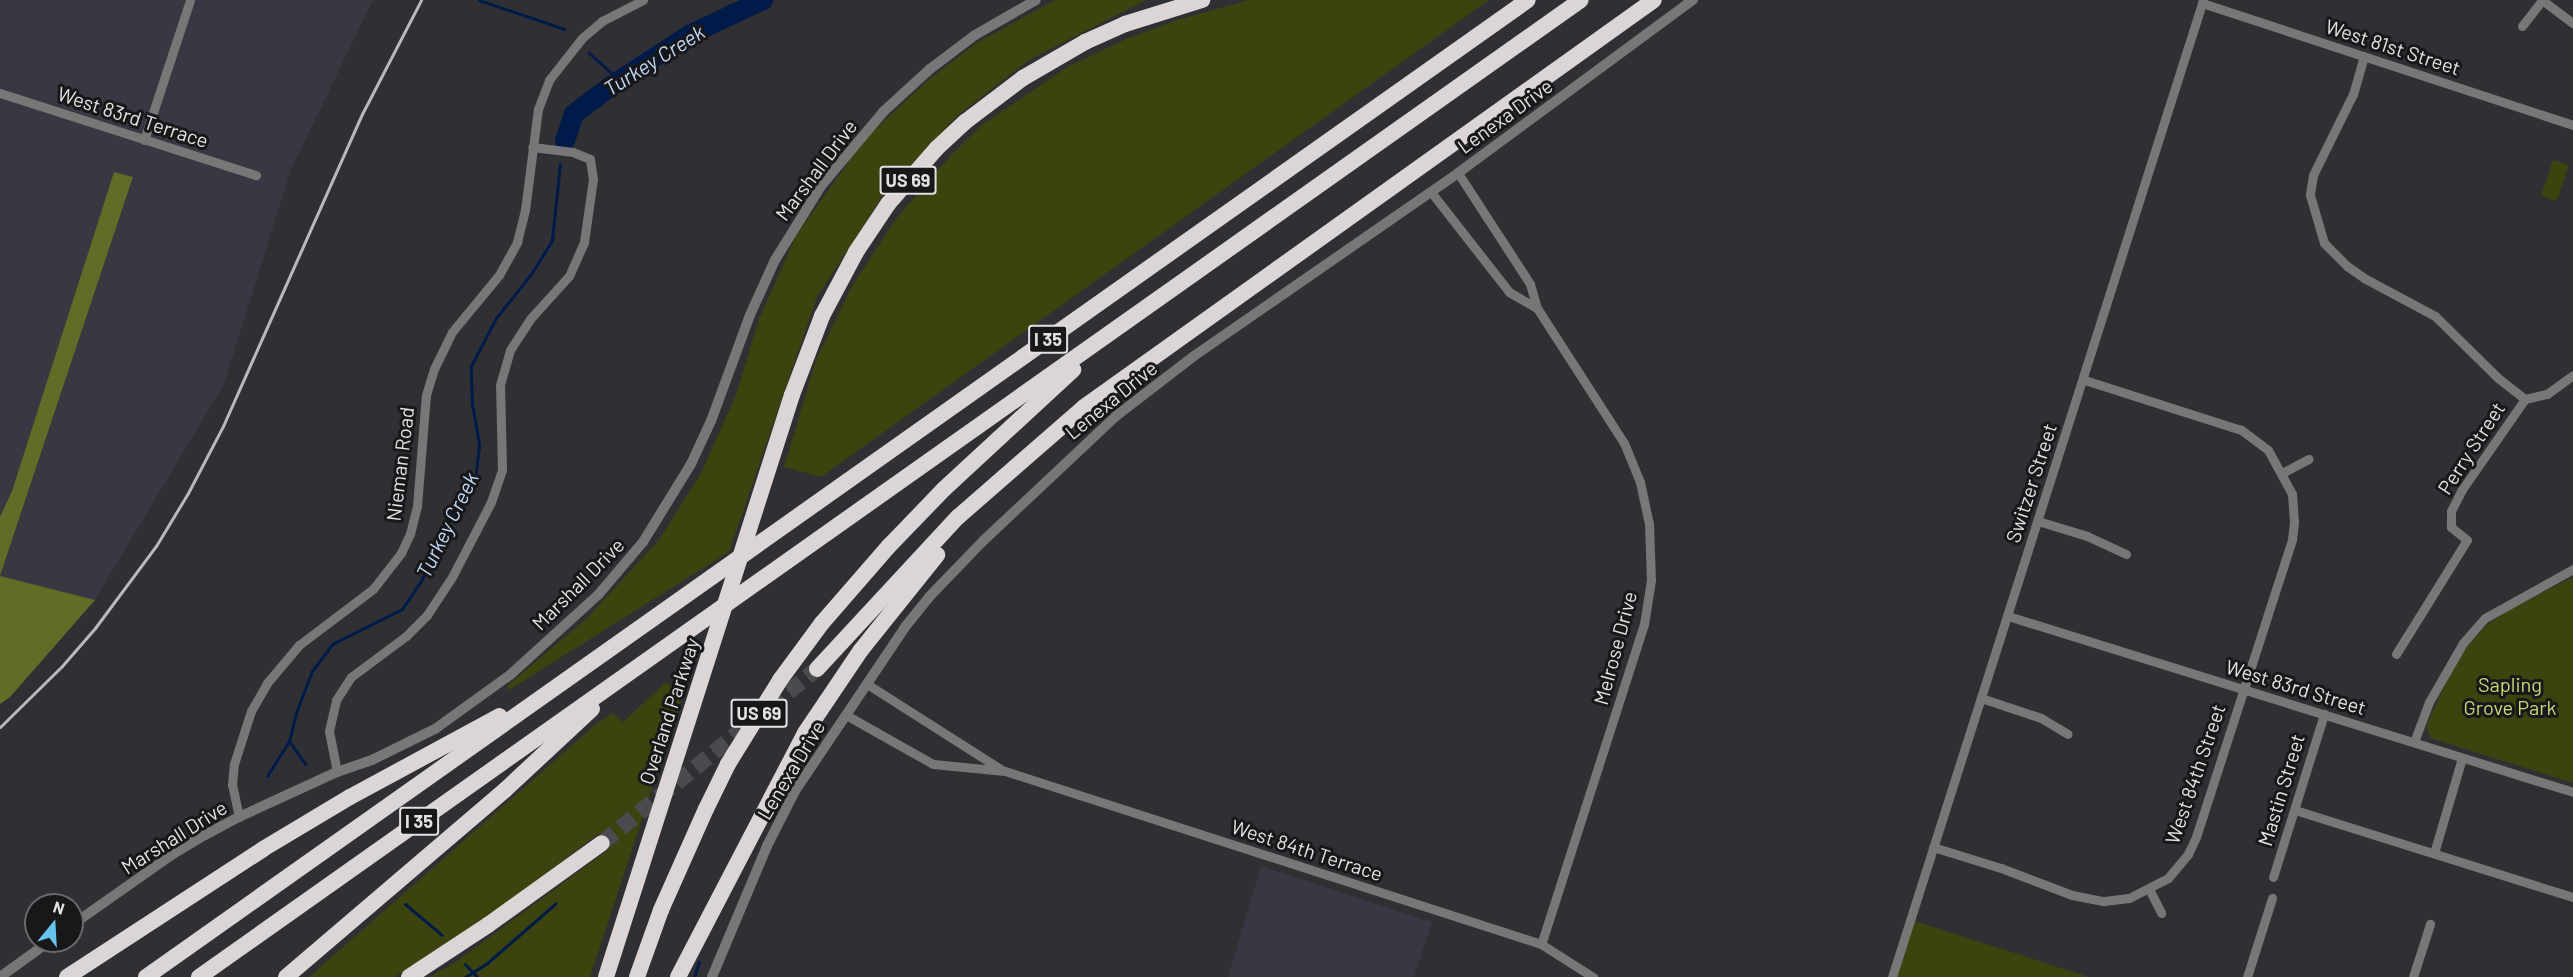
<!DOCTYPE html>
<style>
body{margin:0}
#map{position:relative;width:2573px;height:977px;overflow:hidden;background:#303034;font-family:Barlow,sans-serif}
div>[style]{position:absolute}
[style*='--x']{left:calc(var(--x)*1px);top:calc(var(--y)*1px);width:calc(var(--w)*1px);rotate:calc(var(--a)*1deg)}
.built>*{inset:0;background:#383842}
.green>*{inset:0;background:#3c430e}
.forest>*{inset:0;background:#626c27}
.stream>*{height:3px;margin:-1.5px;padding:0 1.5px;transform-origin:1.5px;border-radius:1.5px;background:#001b49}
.river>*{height:20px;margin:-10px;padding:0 10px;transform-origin:10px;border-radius:10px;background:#001b49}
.motorway-tunnel>*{height:16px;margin-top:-8px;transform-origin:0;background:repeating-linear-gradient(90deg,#4b4b4f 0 16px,transparent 0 24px)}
.minor>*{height:9px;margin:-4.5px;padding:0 4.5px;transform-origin:4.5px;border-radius:4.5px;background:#787676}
.tertiary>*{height:10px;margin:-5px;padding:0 5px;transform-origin:5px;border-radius:5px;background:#787676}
.motorway>*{height:16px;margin:-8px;padding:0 8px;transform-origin:8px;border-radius:8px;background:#dbd5d6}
.rail>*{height:3px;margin:-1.5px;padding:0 1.5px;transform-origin:1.5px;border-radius:1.5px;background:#b9b9bc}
span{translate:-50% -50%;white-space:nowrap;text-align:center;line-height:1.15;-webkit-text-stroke:6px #18181a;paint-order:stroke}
.shield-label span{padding:2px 4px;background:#18181a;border:2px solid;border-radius:4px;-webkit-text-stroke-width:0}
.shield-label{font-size:18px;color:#e2e2e5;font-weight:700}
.street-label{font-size:20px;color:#e2e2e5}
.park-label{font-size:20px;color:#c8d876}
.water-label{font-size:21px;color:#c1d7f6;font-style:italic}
.north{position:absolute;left:24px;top:893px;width:60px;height:60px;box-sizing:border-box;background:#18181a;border:2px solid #69696b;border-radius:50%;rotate:18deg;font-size:16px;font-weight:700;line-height:24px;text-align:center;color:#e2e2e5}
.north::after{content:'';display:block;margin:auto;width:21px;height:27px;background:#66c4ef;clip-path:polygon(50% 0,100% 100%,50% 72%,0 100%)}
</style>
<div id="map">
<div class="built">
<div style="clip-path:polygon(0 0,373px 0,291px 169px,224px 384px,95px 600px,0 577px,133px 178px,114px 172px,12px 491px,0 517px)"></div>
<div style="clip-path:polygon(1261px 866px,1432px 922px,1414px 977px,1228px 977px)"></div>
</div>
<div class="green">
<div style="clip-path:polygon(1055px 0,1146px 0,1029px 60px,958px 115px,886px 191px,817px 297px,729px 552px,509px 690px,507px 686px,586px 619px,659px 540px,701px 473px,736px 395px,759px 319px,797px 234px,865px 139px,926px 82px,975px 44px)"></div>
<div style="clip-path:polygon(1249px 0,1489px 0,821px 477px,784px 467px,816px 360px,851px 288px,895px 220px,950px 156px,983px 124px,1069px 66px,1126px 39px,1177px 20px)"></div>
<div style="clip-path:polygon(2553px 160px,2569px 165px,2557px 201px,2541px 196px)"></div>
<div style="clip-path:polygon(2573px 577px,2573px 783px,2431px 738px,2426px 726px,2453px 668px,2470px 643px,2488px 624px,2511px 609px)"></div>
<div style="clip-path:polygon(666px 682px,683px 695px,590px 977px,429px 977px,456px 962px,609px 849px,598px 834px,470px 931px,395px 977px,309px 977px,595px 725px,612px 713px,623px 722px)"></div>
<div style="clip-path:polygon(1915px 921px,2089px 977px,1897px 977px)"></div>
</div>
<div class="forest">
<div style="clip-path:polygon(114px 172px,133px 177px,0 576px,95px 600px,10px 697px,0 704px,0 517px,12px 491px)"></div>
</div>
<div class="stream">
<div style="--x:479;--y:0;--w:90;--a:18.8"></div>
<div style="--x:589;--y:53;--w:28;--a:42"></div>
<div style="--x:610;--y:72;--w:15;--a:20"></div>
<div style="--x:289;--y:741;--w:28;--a:55"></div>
<div style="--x:267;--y:776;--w:41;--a:-57.8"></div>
<div style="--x:289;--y:741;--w:32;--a:-76"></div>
<div style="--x:297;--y:710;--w:42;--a:-69"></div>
<div style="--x:312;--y:671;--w:34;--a:-53"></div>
<div style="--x:332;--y:644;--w:78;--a:-26.6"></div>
<div style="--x:402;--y:609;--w:36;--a:-56"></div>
<div style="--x:422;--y:579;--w:78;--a:-65.7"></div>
<div style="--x:454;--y:508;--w:36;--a:-54"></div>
<div style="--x:475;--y:479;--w:35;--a:-83"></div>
<div style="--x:479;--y:444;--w:41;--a:-99.9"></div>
<div style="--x:472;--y:404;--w:38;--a:-92"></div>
<div style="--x:471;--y:366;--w:54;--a:-62.5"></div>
<div style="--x:496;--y:318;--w:56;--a:-51.5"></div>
<div style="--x:531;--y:274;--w:40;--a:-58"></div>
<div style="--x:552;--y:240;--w:76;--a:-84"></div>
<div style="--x:405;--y:904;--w:48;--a:40"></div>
<div style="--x:465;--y:964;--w:18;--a:47"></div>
<div style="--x:465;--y:977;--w:26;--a:-32"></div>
<div style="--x:487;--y:963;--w:91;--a:-41"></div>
<div style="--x:694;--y:977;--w:16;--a:-72"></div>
</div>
<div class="river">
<div style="--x:565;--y:141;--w:28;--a:-72"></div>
<div style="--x:574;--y:114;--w:46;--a:-37.1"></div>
<div style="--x:611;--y:86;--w:93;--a:-33.2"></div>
<div style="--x:689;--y:35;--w:82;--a:-25.3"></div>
</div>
<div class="motorway-tunnel">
<div style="--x:602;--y:843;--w:277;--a:-39"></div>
</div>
<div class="minor">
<div style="--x:2542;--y:0;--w:39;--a:37"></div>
<div style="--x:2202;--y:3;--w:391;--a:18.2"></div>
<div style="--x:2522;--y:26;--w:33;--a:-52"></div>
<div style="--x:2364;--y:56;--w:40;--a:106"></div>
<div style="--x:2353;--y:94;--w:90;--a:116.3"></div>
<div style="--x:2313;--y:175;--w:20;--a:99"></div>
<div style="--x:2310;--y:195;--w:50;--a:73.7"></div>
<div style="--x:2324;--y:243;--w:33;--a:45"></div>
<div style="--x:2347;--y:266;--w:21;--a:35"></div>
<div style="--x:2364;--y:278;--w:81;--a:28.2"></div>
<div style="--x:2435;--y:316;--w:88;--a:44.5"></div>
<div style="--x:2498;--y:378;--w:34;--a:38"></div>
<div style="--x:0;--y:93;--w:269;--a:17.8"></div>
<div style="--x:144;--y:140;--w:147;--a:-71.8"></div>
<div style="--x:1458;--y:173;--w:132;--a:57"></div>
<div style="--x:1530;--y:284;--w:25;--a:74"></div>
<div style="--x:1537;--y:308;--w:161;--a:57.2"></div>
<div style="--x:1624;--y:443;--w:42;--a:67.7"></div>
<div style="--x:1640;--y:482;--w:43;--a:77.9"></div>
<div style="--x:1649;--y:524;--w:56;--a:88"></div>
<div style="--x:1651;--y:580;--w:45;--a:99"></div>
<div style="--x:1644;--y:624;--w:336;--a:107.8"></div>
<div style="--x:1431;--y:192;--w:127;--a:52"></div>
<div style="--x:1509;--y:292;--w:32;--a:30"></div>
<div style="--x:2282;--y:473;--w:30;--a:-28"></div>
<div style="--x:2038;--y:521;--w:51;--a:17"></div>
<div style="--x:2087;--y:536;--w:43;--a:24.8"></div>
<div style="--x:2008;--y:616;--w:592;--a:17.3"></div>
<div style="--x:2396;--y:654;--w:134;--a:-58.1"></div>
<div style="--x:2467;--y:540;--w:21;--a:-141"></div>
<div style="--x:2451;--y:527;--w:16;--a:-90"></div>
<div style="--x:2451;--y:511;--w:22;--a:-63"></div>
<div style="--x:2461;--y:491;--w:112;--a:-55.2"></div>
<div style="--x:2525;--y:399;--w:23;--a:-13"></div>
<div style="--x:2547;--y:394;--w:32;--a:-36"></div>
<div style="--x:867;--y:684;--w:160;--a:32.5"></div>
<div style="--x:1981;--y:698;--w:63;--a:18.4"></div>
<div style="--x:2041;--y:718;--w:31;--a:31"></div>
<div style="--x:846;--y:715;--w:100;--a:29.4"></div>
<div style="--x:933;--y:764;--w:72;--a:5.6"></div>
<div style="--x:1005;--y:771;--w:521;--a:17.88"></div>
<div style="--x:1501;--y:931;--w:42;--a:18"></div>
<div style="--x:1541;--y:944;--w:62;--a:32.4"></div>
<div style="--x:2414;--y:742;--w:43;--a:-69.4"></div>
<div style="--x:2429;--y:702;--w:68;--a:-60"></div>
<div style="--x:2463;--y:643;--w:33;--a:-49"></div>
<div style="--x:2485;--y:618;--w:101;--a:-29.1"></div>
<div style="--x:337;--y:772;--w:42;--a:-101"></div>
<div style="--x:329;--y:731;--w:32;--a:-77"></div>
<div style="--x:336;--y:700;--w:27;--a:-57"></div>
<div style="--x:351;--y:677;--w:69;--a:-36.7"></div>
<div style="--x:406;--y:636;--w:30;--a:-45"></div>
<div style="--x:427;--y:615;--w:45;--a:-56.7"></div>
<div style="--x:452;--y:577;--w:85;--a:-62.5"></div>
<div style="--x:491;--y:502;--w:34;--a:-71"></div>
<div style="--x:502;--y:470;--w:85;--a:-91.3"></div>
<div style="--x:500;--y:385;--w:36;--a:-74"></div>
<div style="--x:510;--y:350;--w:37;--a:-57"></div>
<div style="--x:530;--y:319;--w:58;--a:-47.8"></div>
<div style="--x:569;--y:276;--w:37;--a:-66"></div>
<div style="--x:584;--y:242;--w:64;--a:-81.9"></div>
<div style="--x:593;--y:179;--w:20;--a:-99"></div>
<div style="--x:590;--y:159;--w:18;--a:-158"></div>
<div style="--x:573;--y:152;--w:41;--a:-173"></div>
<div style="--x:2295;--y:810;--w:291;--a:17.4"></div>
<div style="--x:239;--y:817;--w:33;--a:-102"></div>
<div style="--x:232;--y:785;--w:21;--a:-85"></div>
<div style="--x:234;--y:764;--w:56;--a:-72.2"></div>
<div style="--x:251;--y:711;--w:32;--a:-60"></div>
<div style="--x:267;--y:683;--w:50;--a:-49.9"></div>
<div style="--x:299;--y:645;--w:93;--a:-37.1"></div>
<div style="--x:373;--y:589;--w:46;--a:-52.1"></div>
<div style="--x:401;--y:553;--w:21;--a:-65"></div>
<div style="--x:410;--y:534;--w:29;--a:-76"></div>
<div style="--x:417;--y:506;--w:111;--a:-85.4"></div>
<div style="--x:426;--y:395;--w:27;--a:-73"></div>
<div style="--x:434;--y:369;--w:41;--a:-64.1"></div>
<div style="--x:452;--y:332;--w:74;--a:-50.5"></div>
<div style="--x:499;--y:275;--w:38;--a:-61"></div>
<div style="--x:517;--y:242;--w:33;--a:-76"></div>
<div style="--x:525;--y:210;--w:102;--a:-82.7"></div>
<div style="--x:538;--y:109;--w:31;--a:-69"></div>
<div style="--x:549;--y:80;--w:53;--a:-51.8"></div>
<div style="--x:582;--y:38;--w:26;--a:-40"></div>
<div style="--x:602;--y:21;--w:46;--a:-27.1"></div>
<div style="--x:1933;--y:847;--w:71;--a:17.2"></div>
<div style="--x:2001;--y:868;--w:76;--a:20.8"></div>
<div style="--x:2072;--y:895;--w:33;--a:11"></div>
<div style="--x:2104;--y:901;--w:25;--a:-7"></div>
<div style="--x:2129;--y:898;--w:44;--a:-27.1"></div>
<div style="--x:2168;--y:878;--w:31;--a:-50"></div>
<div style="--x:2188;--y:854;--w:19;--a:-65"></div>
<div style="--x:2196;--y:837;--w:313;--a:-72.1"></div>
<div style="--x:2292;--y:539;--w:17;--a:-83"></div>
<div style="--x:2294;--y:522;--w:28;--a:-94"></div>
<div style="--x:2292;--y:494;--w:50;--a:-118.6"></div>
<div style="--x:2268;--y:450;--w:34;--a:-143"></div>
<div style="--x:2241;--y:430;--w:165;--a:-162.3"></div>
<div style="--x:2434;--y:853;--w:99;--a:-73.6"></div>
<div style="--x:2273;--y:877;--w:171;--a:-72.6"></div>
<div style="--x:2149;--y:889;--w:27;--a:63"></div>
<div style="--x:1892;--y:977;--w:1025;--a:-72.34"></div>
<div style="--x:2247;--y:977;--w:83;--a:-72.4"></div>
<div style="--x:2413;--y:977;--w:56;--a:-72.2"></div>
</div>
<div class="tertiary">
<div style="--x:72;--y:925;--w:123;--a:-35.1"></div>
<div style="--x:173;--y:854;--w:37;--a:-31"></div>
<div style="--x:205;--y:835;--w:38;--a:-28"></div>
<div style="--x:239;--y:817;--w:108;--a:-24.7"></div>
<div style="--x:337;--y:772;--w:37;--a:-19"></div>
<div style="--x:372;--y:760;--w:70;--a:-26.2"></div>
<div style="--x:435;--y:729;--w:92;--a:-35.8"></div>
<div style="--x:510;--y:675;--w:119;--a:-42.3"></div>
<div style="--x:598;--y:595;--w:70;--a:-49.7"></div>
<div style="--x:643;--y:542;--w:92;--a:-58.4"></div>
<div style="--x:691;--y:464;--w:47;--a:-65.1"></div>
<div style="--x:711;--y:421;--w:113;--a:-69.8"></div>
<div style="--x:750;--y:315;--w:60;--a:-65.6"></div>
<div style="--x:775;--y:260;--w:87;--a:-58.1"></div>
<div style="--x:821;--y:186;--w:97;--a:-50"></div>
<div style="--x:883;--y:112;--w:64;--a:-42.5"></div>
<div style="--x:930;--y:69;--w:56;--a:-37.1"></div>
<div style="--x:975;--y:35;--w:70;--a:-29.8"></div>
<div style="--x:0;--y:977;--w:62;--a:-35.8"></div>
<div style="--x:712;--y:977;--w:142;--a:-67.2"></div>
<div style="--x:767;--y:846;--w:62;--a:-63"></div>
<div style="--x:795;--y:791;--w:197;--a:-56.1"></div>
<div style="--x:905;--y:627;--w:38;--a:-51"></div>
<div style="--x:929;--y:597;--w:78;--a:-46"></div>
<div style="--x:983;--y:541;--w:183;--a:-43.2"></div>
<div style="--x:1116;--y:416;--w:98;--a:-37.6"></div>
<div style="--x:1194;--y:356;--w:321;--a:-34.7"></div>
<div style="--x:1458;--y:173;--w:292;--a:-36.4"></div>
</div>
<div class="motorway">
<div style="--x:817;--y:669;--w:207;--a:-47.2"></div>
<div style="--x:958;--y:517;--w:167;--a:-41.1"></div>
<div style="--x:1084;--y:407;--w:700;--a:-35.53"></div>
<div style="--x:67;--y:977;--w:234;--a:-33.1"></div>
<div style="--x:263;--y:849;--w:101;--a:-30.9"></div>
<div style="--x:350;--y:797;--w:170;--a:-28.4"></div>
<div style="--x:146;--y:977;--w:1692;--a:-35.26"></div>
<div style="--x:199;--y:977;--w:1692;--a:-35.26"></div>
<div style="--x:286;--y:977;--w:288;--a:-40.5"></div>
<div style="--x:505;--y:790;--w:119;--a:-43"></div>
<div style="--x:409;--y:977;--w:95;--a:-33.4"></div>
<div style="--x:488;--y:925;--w:140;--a:-35.7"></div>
<div style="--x:606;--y:977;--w:611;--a:-72.28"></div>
<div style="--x:792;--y:395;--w:85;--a:-69.2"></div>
<div style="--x:822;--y:316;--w:72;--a:-62"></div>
<div style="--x:856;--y:252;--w:58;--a:-56.3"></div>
<div style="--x:888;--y:204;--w:74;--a:-48.8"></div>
<div style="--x:937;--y:148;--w:38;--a:-43"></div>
<div style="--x:965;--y:122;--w:73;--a:-37.2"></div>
<div style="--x:1023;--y:78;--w:72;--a:-30.1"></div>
<div style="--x:1085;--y:42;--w:44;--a:-24.2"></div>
<div style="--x:1125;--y:24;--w:81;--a:-17.3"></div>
<div style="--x:637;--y:977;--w:71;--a:-70.3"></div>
<div style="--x:661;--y:910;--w:111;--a:-66"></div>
<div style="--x:706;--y:809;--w:50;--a:-63.9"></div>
<div style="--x:728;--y:764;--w:99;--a:-58.2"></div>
<div style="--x:780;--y:680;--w:71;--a:-53.6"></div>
<div style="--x:822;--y:623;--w:102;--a:-49"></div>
<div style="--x:889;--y:546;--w:79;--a:-46"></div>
<div style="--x:944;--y:489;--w:176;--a:-42.7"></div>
<div style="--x:678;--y:977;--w:275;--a:-62.5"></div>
<div style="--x:805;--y:733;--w:100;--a:-56"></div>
<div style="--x:861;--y:650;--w:122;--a:-51.3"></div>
</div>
<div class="rail">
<div style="--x:0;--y:727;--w:87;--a:-44.5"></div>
<div style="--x:62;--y:666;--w:50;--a:-49"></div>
<div style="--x:95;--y:628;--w:102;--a:-53.4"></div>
<div style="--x:156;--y:546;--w:62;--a:-58.9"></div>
<div style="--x:188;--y:493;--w:76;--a:-62.4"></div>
<div style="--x:223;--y:426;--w:342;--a:-66"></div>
<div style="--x:362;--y:114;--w:128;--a:-62.6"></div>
</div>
<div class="shield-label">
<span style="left:908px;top:180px">US 69</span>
<span style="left:1048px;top:339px">I 35</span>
<span style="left:759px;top:713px">US 69</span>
<span style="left:419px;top:821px">I 35</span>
</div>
<div class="street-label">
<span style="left:2393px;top:47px;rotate:18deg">West 81st Street</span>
<span style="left:1505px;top:116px;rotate:-36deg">Lenexa Drive</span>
<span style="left:133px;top:117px;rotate:18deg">West 83rd Terrace</span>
<span style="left:816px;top:170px;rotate:-53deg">Marshall Drive</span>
<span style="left:1111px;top:400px;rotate:-39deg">Lenexa Drive</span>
<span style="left:2471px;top:448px;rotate:-57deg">Perry Street</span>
<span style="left:400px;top:464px;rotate:-83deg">Nieman Road</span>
<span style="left:2031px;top:483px;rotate:-72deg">Switzer Street</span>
<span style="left:578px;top:584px;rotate:-45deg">Marshall Drive</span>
<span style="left:1615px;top:648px;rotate:-75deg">Melrose Drive</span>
<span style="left:2296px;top:687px;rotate:17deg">West 83rd Street</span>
<span style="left:669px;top:711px;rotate:-72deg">Overland Parkway</span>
<span style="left:791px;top:770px;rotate:-59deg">Lenexa Drive</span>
<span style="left:2195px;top:774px;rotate:-71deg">West 84th Street</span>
<span style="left:2281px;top:790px;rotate:-73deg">Mastin Street</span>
<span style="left:174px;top:837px;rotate:-32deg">Marshall Drive</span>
<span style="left:1307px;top:850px;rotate:18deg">West 84th Terrace</span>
</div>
<div class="park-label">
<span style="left:2510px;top:696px">Sapling<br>Grove Park</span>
</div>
<div class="water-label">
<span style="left:654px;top:60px;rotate:-32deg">Turkey Creek</span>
<span style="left:447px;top:525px;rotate:-64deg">Turkey Creek</span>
</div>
<div class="north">N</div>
</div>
